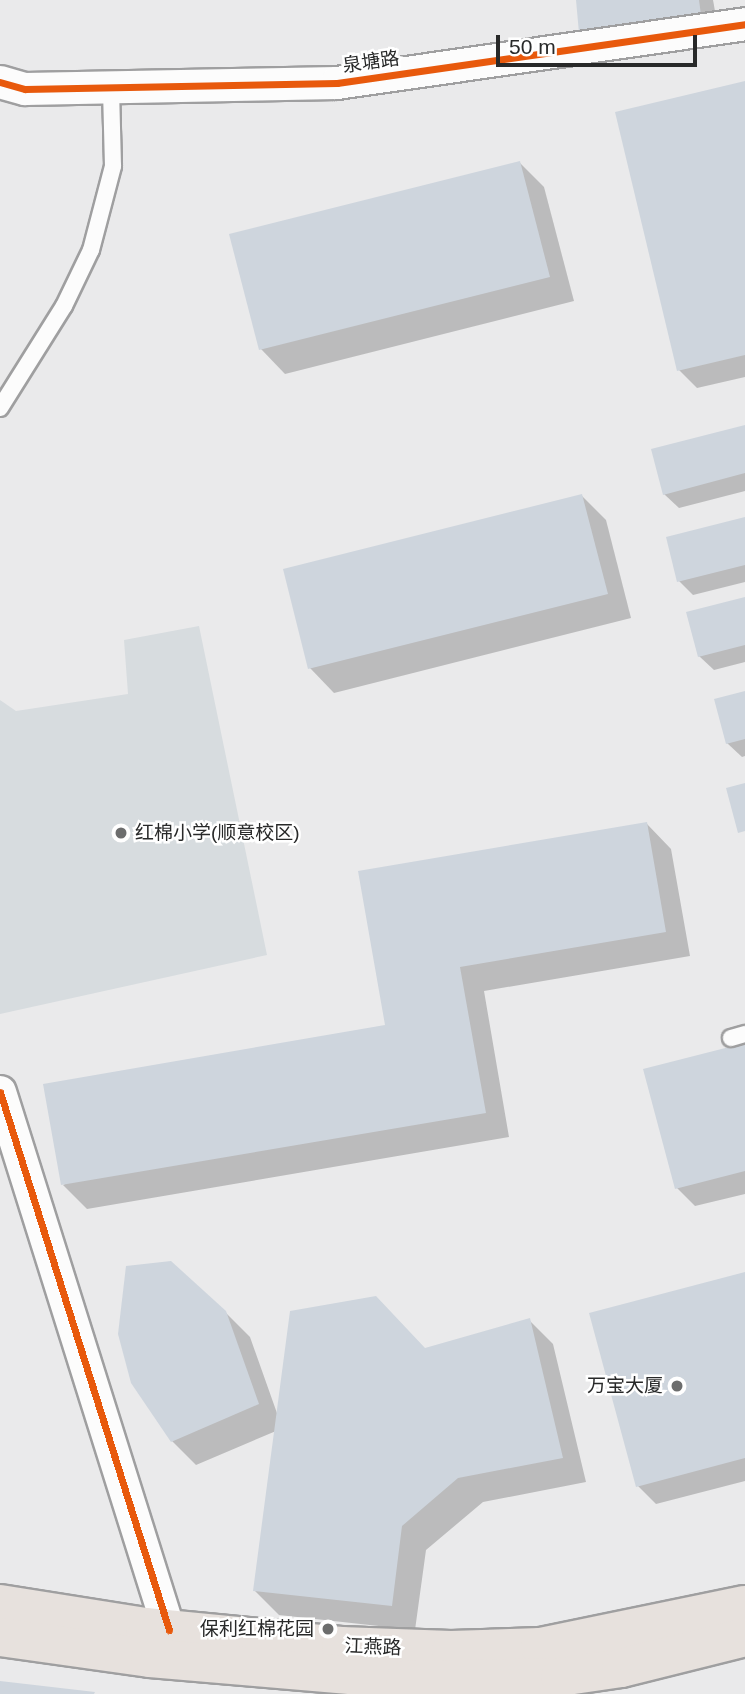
<!DOCTYPE html>
<meta charset="utf-8">
<style>
body{margin:0}
#map{position:relative;width:745px;height:1694px;overflow:hidden;background:#eaeaeb;font-family:Helvetica,"Noto Sans SC",sans-serif}
div>[style]{position:absolute}
[style*='--x']{left:calc(var(--x)*1px);top:calc(var(--y)*1px);width:calc(var(--w)*1px);rotate:calc(var(--a)*1deg)}
.built>*{inset:0;background:#d7dcdf}
.shadow>*{inset:0;background:#0003}
.building>*{inset:0;background:#ced5dd}
.roads{filter:drop-shadow(2px 0 #9f9fa0) drop-shadow(-2px 0 #9f9fa0) drop-shadow(0 2px #9f9fa0) drop-shadow(0 -2px #9f9fa0)}
.lane>*{height:16px;margin:-8px;padding:0 8px;transform-origin:8px;border-radius:8px;background:#fcfcfc}
.street>*{height:32px;margin:-16px;padding:0 16px;transform-origin:16px;border-radius:16px;background:#fcfcfc}
.primary>*{height:38px;margin:-19px;padding:0 19px;transform-origin:19px;border-radius:19px;background:#e7e1dd}
.cycleway>*{height:7px;margin:-3.5px;padding:0 3.5px;transform-origin:3.5px;border-radius:3.5px;background:#e8590c}
.dots>*{width:19px;height:19px;translate:-50% -50%;box-sizing:border-box;border:4px solid #fff;border-radius:50%}
span{translate:-50% -50%;white-space:nowrap;text-align:center;line-height:1.15;-webkit-text-stroke:5px #fff;paint-order:stroke}
.street-label{font-size:19px;color:#282929}
.poi-label{font-size:19px;color:#282929}
.left{translate:0 -50%;text-align:left}
.right{translate:-100% -50%;text-align:right}
.scale{position:absolute;left:496px;top:35px;width:201px;height:32px;box-sizing:border-box;border:4px solid #282929;border-top:0;padding-left:9px;font-size:21px;line-height:24px;white-space:nowrap;color:#282929;-webkit-text-stroke:5px #fff;paint-order:stroke}
</style>
<div id="map">
<div class="built">
<div style="clip-path:polygon(199px 626px,267px 955px,0 1014px,0 700px,16px 711px,128px 694px,124px 640px)"></div>
</div>
<div class="shadow">
<div style="clip-path:polygon(578px 0,713px 0,719px 33px)"></div>
<div style="clip-path:polygon(745px 83px,745px 377px,697px 388px,679px 370px)"></div>
<div style="clip-path:polygon(520px 163px,544px 187px,574px 301px,285px 374px,261px 349px)"></div>
<div style="clip-path:polygon(745px 427px,745px 491px,679px 508px,664px 494px)"></div>
<div style="clip-path:polygon(582px 496px,606px 520px,631px 618px,334px 693px,310px 668px)"></div>
<div style="clip-path:polygon(745px 519px,745px 582px,693px 595px,679px 581px)"></div>
<div style="clip-path:polygon(745px 599px,745px 662px,714px 670px,699px 656px)"></div>
<div style="clip-path:polygon(745px 693px,745px 756px,742px 757px,727px 743px)"></div>
<div style="clip-path:polygon(647px 824px,671px 849px,690px 956px,484px 991px,509px 1137px,87px 1209px,63px 1185px,387px 1027px,360px 873px)"></div>
<div style="clip-path:polygon(745px 1045px,745px 1194px,695px 1206px,677px 1188px)"></div>
<div style="clip-path:polygon(745px 1274px,745px 1481px,656px 1504px,638px 1486px)"></div>
<div style="clip-path:polygon(225px 1312px,250px 1337px,278px 1416px,426px 1350px,529px 1320px,553px 1344px,586px 1482px,483px 1502px,426px 1550px,415px 1630px,279px 1615px,255px 1591px,276px 1431px,196px 1465px,172px 1441px)"></div>
</div>
<div class="building">
<div style="clip-path:polygon(576px 0,699px 0,701px 15px,579px 33px)"></div>
<div style="clip-path:polygon(745px 81px,745px 355px,677px 371px,615px 112px)"></div>
<div style="clip-path:polygon(520px 161px,550px 277px,259px 350px,229px 234px)"></div>
<div style="clip-path:polygon(745px 425px,745px 473px,663px 495px,651px 449px)"></div>
<div style="clip-path:polygon(582px 494px,608px 594px,308px 669px,283px 569px)"></div>
<div style="clip-path:polygon(745px 517px,745px 565px,677px 582px,666px 537px)"></div>
<div style="clip-path:polygon(745px 597px,745px 645px,698px 657px,686px 612px)"></div>
<div style="clip-path:polygon(745px 691px,745px 739px,726px 744px,714px 699px)"></div>
<div style="clip-path:polygon(745px 783px,745px 831px,738px 833px,726px 788px)"></div>
<div style="clip-path:polygon(647px 822px,666px 932px,460px 967px,486px 1113px,61px 1185px,43px 1084px,385px 1025px,358px 871px)"></div>
<div style="clip-path:polygon(745px 1043px,745px 1171px,675px 1189px,643px 1069px)"></div>
<div style="clip-path:polygon(171px 1261px,226px 1311px,259px 1404px,171px 1442px,131px 1383px,118px 1334px,126px 1266px)"></div>
<div style="clip-path:polygon(745px 1272px,745px 1458px,636px 1487px,589px 1313px)"></div>
<div style="clip-path:polygon(376px 1296px,425px 1348px,530px 1318px,563px 1458px,458px 1478px,402px 1526px,392px 1606px,253px 1591px,290px 1311px)"></div>
<div style="clip-path:polygon(0 1681px,95px 1692px,94px 1694px,0 1694px)"></div>
</div>
<div class="roads">
<div class="lane">
<div style="--x:0;--y:408;--w:120;--a:-57.9"></div>
<div style="--x:64;--y:306;--w:62;--a:-64.3"></div>
<div style="--x:91;--y:250;--w:87;--a:-75.3"></div>
<div style="--x:113;--y:166;--w:79;--a:-91.5"></div>
<div style="--x:731;--y:1038;--w:15;--a:-16"></div>
</div>
<div class="street">
<div style="--x:0;--y:82;--w:26;--a:16"></div>
<div style="--x:25;--y:89;--w:312;--a:-1.1"></div>
<div style="--x:337;--y:83;--w:412;--a:-8.2"></div>
<div style="--x:0;--y:1092;--w:564;--a:72.56"></div>
</div>
<div class="primary">
<div style="--x:0;--y:1604;--w:147;--a:9"></div>
<div style="--x:145;--y:1627;--w:197;--a:5.5"></div>
<div style="--x:341;--y:1646;--w:110;--a:2.1"></div>
<div style="--x:451;--y:1650;--w:89;--a:-1.9"></div>
<div style="--x:540;--y:1647;--w:209;--a:-11.6"></div>
<div style="--x:0;--y:1637;--w:151;--a:8"></div>
<div style="--x:150;--y:1658;--w:256;--a:4.9"></div>
<div style="--x:405;--y:1680;--w:155;--a:-1.1"></div>
<div style="--x:560;--y:1677;--w:62;--a:-8.4"></div>
<div style="--x:621;--y:1668;--w:128;--a:-14"></div>
</div>
</div>
<div class="cycleway">
<div style="--x:0;--y:82;--w:26;--a:16"></div>
<div style="--x:25;--y:89;--w:312;--a:-1.1"></div>
<div style="--x:337;--y:83;--w:412;--a:-8.2"></div>
<div style="--x:0;--y:1092;--w:564;--a:72.56"></div>
</div>
<div class="dots">
<div style="left:121px;top:833px;background:#6c6d6d"></div>
<div style="left:677px;top:1386px;background:#6c6d6d"></div>
<div style="left:328px;top:1629px;background:#6c6d6d"></div>
</div>
<div class="street-label">
<span style="left:371px;top:62px;rotate:-8deg">泉塘路</span>
<span style="left:373px;top:1647px;rotate:2deg">江燕路</span>
</div>
<div class="poi-label">
<span class="left" style="left:135px;top:833px">红棉小学(顺意校区)</span>
<span class="right" style="left:663px;top:1386px">万宝大厦</span>
<span class="right" style="left:314px;top:1629px">保利红棉花园</span>
</div>
<div class="scale">50 m</div>
</div>
